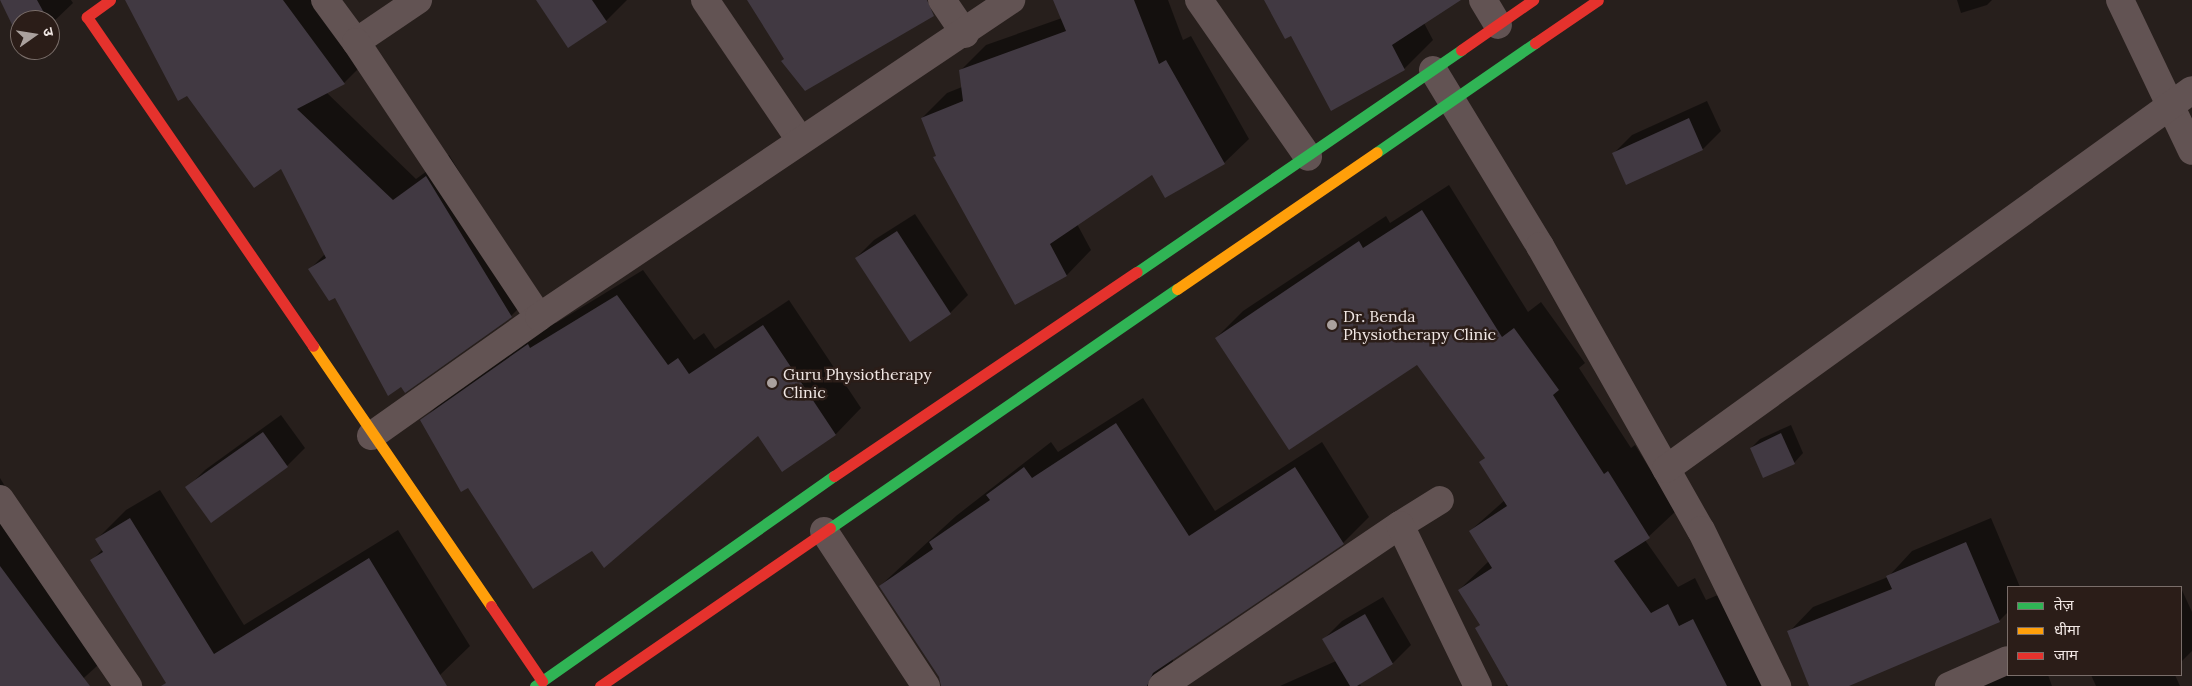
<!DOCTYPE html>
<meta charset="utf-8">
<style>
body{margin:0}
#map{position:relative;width:2192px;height:686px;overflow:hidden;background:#271f1c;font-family:Lora,"Noto Sans Devanagari",serif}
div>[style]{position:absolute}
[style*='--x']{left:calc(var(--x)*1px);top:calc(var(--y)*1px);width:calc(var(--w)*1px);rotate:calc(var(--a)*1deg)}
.shadow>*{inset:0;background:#0007}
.building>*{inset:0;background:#413942}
.street>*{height:28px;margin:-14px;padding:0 14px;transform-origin:14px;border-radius:14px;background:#625353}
.fast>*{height:11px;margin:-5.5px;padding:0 5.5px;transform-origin:5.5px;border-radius:5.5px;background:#30b455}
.slow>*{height:11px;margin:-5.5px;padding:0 5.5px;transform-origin:5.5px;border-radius:5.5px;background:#ff9f0a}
.jam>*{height:11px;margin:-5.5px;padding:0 5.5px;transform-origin:5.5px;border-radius:5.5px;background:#e5322d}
.dots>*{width:14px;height:14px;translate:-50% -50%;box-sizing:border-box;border:2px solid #2b1d18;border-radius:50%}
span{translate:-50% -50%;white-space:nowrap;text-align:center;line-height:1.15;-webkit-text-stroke:5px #2b1d18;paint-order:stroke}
.poi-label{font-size:16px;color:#f1e7e4}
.left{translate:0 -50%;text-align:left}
.legend{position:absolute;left:2007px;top:586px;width:175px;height:90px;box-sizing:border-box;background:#2b1d18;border:1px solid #7a6e6a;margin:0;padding:6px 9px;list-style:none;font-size:15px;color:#f1e7e4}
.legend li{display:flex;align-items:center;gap:10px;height:25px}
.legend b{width:25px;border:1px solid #7a6e6a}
.north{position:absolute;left:10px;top:10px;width:50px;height:50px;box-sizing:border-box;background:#2b1d18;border:1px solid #7a6e6a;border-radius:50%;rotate:77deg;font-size:14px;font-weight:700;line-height:20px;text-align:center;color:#f1e7e4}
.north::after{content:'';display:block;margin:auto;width:18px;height:22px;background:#aaa19e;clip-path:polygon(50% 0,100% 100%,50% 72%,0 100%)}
</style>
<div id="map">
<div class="shadow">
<div style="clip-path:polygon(0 0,71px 0,73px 3px,50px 25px,50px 20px,20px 20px,20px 38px)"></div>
<div style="clip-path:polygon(129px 0,322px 0,367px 60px,344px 83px,326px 92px,416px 179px,449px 155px,534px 293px,511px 316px,405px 391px,335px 296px,310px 269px,325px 254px,281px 167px)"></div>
<div style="clip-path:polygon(538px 0,627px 0,606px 21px,569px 47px)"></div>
<div style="clip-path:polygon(1062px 0,1168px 0,1183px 40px,1191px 36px,1249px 139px,1224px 163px,1152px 174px,1077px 224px,1091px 250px,1067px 275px,1016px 304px,937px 155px,922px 118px,947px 93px,962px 87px,961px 70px,986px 45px,1062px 18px)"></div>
<div style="clip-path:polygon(1266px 0,1459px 0,1424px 23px,1433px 40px,1404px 69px,1292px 34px)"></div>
<div style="clip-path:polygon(1957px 0,1992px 0,1987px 5px,1961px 13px)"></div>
<div style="clip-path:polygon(1707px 101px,1721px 131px,1703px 149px,1614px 153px,1632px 135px)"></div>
<div style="clip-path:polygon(1449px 185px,1528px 312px,1541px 302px,1585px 363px,1579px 368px,1631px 448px,1635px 445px,1676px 511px,1645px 540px,1678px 587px,1695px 578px,1706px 600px,1720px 594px,1768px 686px,1505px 686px,1508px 684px,1477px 628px,1481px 624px,1459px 590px,1489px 561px,1470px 531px,1505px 500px,1481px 462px,1486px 457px,1417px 363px,1216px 338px,1243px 311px,1386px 216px,1390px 223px)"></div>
<div style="clip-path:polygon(915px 214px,968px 295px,950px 313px,856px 258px,874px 240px)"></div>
<div style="clip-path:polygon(643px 270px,694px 340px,704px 333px,715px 349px,789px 300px,861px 408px,836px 434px,782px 470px,758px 434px,592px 549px,469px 486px,422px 421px,448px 395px,554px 319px,556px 323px)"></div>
<div style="clip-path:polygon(1143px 398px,1215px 511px,1322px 442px,1369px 517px,1343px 543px,1173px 658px,1171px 686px,942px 686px,940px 677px,880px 586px,956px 516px,1051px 442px,1058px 452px)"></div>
<div style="clip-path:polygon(281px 415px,305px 448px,287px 466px,187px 488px,205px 470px)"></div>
<div style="clip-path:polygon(1791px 425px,1803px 453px,1794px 463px,1751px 448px,1760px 439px)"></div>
<div style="clip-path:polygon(0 478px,108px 656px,75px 686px,0 686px)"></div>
<div style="clip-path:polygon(160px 490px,244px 625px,398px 530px,470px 646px,440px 675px,423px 686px,169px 686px,92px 560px,103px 549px,97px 539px,126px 510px)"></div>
<div style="clip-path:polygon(1991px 518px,2020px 587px,2008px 587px,2008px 612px,1999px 621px,1846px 686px,1811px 686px,1789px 632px,1813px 607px,1888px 577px,1912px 551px)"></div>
<div style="clip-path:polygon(2181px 588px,2192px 612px,2192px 651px,2181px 662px)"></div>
<div style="clip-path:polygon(1383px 597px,1411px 645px,1393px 663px,1359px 683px,1361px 686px,1280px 686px,1336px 661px,1324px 639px,1342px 621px)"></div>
<div style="clip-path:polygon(2008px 675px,2048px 675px,2052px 686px,1974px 686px)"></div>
<div style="clip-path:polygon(2091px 675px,2175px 675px,2180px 686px,2096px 686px)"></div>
</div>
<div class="building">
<div style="clip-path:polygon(0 0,37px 0,48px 20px,20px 20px,20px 41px)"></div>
<div style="clip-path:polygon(125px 0,283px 0,345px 84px,297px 109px,393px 200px,426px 176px,512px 317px,405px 393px,401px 387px,388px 396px,335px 298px,329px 301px,308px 269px,326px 258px,281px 169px,254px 188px,187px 96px,178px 101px)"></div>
<div style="clip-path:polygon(536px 0,592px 0,607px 22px,568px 48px)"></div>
<div style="clip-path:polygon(747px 0,927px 0,934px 16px,805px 91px,781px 61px,784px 59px)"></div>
<div style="clip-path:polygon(1053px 0,1134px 0,1159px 64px,1166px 60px,1225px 164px,1165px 198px,1152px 175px,1050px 244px,1067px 276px,1015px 305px,933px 157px,936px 156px,921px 118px,963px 101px,959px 70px,1066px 31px)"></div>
<div style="clip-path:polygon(1264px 0,1461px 0,1392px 45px,1405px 70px,1331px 111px,1291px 36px,1285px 39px)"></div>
<div style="clip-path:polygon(1689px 118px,1703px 150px,1626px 185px,1612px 153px)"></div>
<div style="clip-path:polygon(1422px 210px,1502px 337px,1514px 328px,1559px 390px,1553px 395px,1604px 474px,1608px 471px,1650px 538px,1614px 561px,1651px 613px,1668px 604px,1679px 626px,1693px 619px,1727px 686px,1508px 686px,1475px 628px,1480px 625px,1458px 590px,1492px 568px,1469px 531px,1507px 506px,1479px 462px,1485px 458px,1417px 365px,1289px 450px,1215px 338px,1359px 241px,1363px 248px)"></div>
<div style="clip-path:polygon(897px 231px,951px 314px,910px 342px,855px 258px)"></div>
<div style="clip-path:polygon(617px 295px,668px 365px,678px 358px,689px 374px,763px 325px,836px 435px,782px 472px,758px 436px,604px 568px,592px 551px,533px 589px,468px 488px,461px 492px,420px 420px,528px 344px,530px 348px)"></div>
<div style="clip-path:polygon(1116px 423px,1189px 536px,1295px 467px,1344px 544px,1153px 673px,1147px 686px,941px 686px,939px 677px,879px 586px,933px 549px,929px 542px,990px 500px,986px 495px,1024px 467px,1032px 478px)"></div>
<div style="clip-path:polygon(263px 432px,288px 467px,211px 523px,185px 487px)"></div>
<div style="clip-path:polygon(1781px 433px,1795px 464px,1763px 478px,1750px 448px)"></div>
<div style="clip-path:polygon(130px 518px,214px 654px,369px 558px,447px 686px,161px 686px,166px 683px,90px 560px,103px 552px,95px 539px)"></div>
<div style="clip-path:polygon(1966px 542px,2000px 622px,1849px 686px,1809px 686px,1787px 631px,1892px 589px,1886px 576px)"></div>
<div style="clip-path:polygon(0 566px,57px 643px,90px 686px,0 686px)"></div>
<div style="clip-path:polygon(1365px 614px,1393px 664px,1357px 686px,1350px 686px,1322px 639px)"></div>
</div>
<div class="street">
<div style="--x:325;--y:0;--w:52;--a:53.6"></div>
<div style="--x:356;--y:42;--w:75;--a:-34.1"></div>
<div style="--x:705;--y:0;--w:169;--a:55.8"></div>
<div style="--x:942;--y:0;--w:41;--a:55.9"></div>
<div style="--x:1199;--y:0;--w:191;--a:55.2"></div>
<div style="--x:1483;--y:0;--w:29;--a:59"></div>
<div style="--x:2120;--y:0;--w:167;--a:64.5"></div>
<div style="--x:356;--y:42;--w:330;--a:56.4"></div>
<div style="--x:1433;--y:70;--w:206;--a:58.7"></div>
<div style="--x:1540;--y:246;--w:326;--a:60.5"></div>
<div style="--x:1701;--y:530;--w:174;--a:64"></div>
<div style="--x:371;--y:436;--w:206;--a:-35.3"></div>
<div style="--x:539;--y:317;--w:569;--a:-33.89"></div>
<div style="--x:1666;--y:469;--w:648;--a:-35.77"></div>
<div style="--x:0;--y:499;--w:227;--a:55.6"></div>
<div style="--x:1400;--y:525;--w:47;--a:-32"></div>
<div style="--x:824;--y:531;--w:186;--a:56.7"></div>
<div style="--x:1162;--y:686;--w:287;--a:-34.1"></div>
<div style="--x:1400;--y:525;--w:179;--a:64.2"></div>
<div style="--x:1949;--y:686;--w:64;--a:-23.8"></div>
</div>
<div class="fast">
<div style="--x:1377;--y:152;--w:192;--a:-34.6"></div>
<div style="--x:1137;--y:272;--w:393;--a:-34.4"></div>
<div style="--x:830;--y:528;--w:421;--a:-34.6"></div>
<div style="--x:535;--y:686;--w:365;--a:-35.1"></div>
</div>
<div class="slow">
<div style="--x:1177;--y:289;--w:242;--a:-34.4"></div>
<div style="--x:313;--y:346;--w:315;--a:55.6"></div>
</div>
<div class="jam">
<div style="--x:110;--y:0;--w:29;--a:144"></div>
<div style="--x:87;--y:17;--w:399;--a:55.5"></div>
<div style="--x:1535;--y:43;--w:76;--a:-34.3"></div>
<div style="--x:1461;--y:50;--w:88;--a:-34.8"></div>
<div style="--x:834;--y:476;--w:365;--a:-34"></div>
<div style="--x:491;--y:606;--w:91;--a:55.8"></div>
<div style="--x:600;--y:686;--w:279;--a:-34.5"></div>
</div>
<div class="dots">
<div style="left:1332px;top:325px;background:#aaa19e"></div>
<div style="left:772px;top:383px;background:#aaa19e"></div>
</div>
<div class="poi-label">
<span class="left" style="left:1343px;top:325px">Dr. Benda<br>Physiotherapy Clinic</span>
<span class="left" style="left:783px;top:383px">Guru Physiotherapy<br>Clinic</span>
</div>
<ul class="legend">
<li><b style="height:6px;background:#30b455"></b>तेज़</li>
<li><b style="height:6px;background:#ff9f0a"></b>धीमा</li>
<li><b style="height:6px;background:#e5322d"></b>जाम</li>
</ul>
<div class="north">उ</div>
</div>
